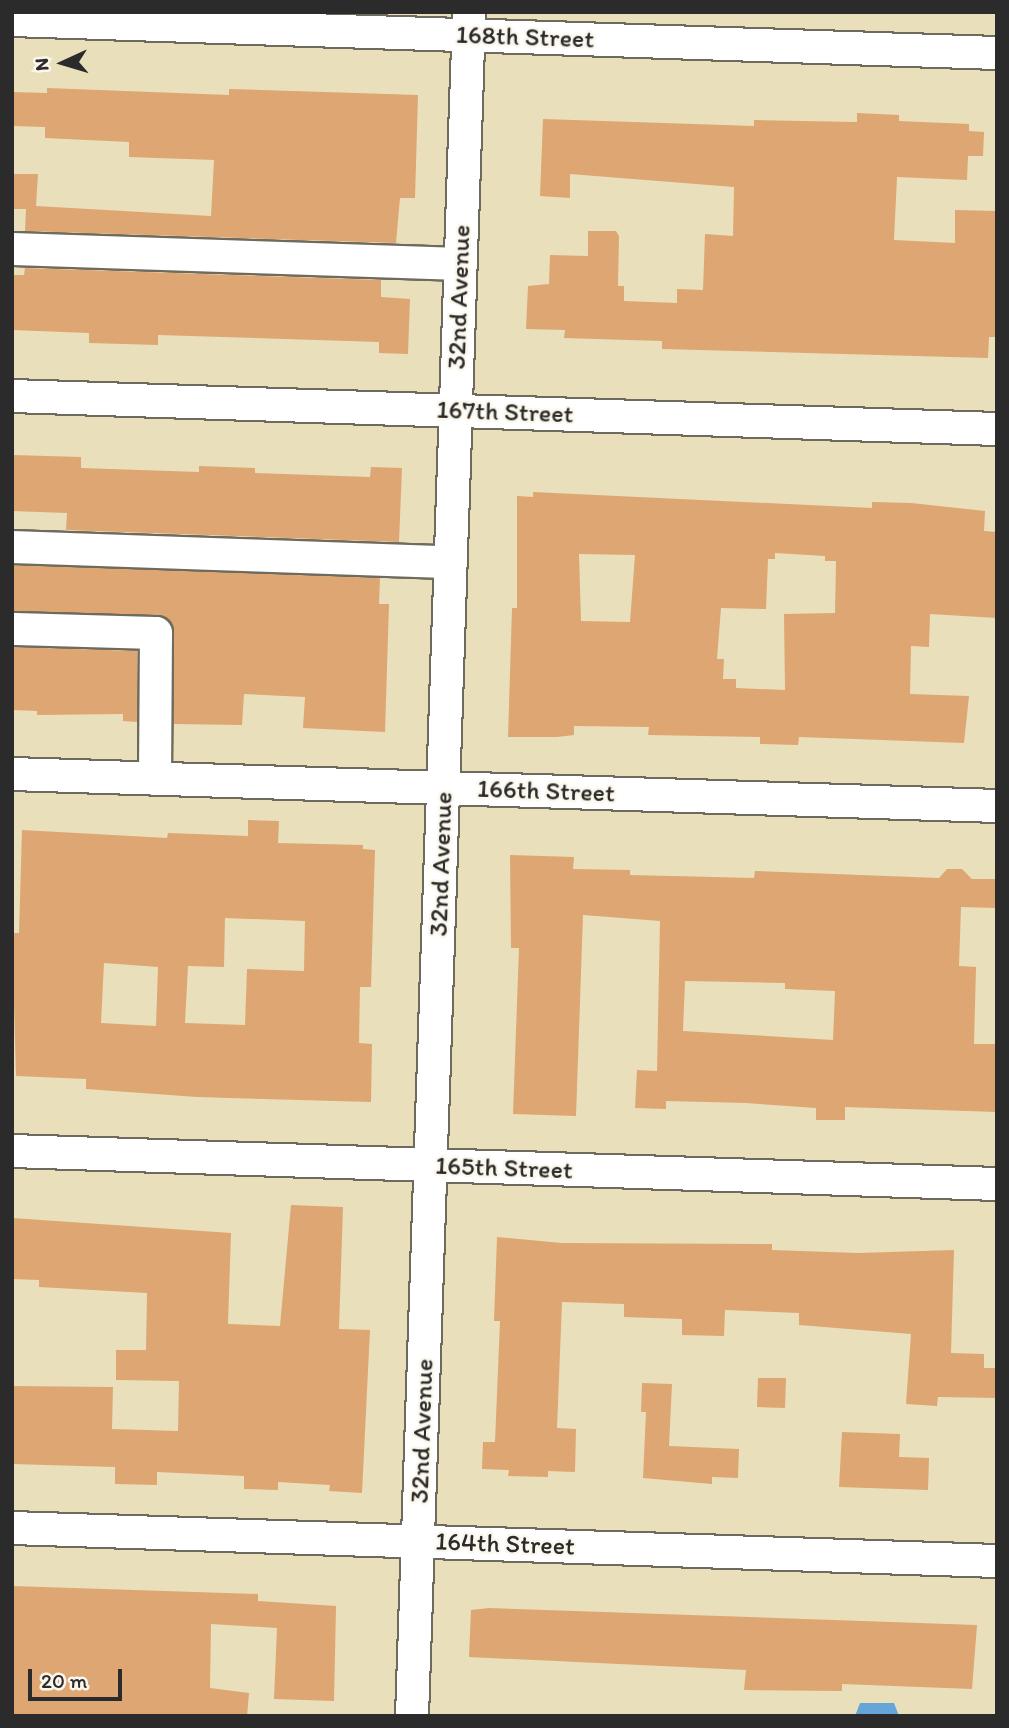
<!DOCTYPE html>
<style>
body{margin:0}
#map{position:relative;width:1009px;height:1728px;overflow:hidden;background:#e9dfbb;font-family:Itim,sans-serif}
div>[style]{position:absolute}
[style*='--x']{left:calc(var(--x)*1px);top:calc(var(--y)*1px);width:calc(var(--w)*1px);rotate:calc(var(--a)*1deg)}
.water>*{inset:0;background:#67a4d8}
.building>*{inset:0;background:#dea672}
.roads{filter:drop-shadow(2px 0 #6e6a5d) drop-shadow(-2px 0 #6e6a5d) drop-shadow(0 2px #6e6a5d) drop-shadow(0 -2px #6e6a5d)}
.minor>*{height:32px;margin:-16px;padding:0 16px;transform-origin:16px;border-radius:16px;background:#fff}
span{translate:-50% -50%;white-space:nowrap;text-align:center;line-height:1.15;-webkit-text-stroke:5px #fbf7ec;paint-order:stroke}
.street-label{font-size:26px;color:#2b2b2b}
.frame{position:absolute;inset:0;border:14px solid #2b2b2b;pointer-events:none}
.north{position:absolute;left:28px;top:28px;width:70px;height:70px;-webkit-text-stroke:5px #fbf7ec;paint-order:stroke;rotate:266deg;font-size:19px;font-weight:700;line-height:28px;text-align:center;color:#2b2b2b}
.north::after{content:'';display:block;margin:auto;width:24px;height:32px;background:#2b2b2b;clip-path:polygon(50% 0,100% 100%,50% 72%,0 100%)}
.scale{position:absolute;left:28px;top:1669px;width:94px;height:32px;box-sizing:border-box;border:4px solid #2b2b2b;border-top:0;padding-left:9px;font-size:21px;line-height:24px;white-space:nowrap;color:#2b2b2b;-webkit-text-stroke:5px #fbf7ec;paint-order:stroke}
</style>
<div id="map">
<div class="water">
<div style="clip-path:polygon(860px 1703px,894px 1703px,899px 1716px,855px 1716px)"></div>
</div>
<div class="building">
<div style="clip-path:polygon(47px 88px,229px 95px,229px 89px,418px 95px,415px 198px,400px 198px,396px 243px,25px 231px,26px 209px,12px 209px,12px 174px,38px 174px,36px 206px,211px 216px,214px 160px,129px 157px,129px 142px,45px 138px,45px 127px,12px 126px,12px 92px,47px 93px)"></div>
<div style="clip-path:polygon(857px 113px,899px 115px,899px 121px,969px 124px,969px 131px,984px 132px,983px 156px,968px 156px,967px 180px,897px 177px,894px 240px,955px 243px,955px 210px,997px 211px,997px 337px,989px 337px,988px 358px,662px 349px,662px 341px,564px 338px,565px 330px,526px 329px,528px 286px,549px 284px,550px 255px,588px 256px,588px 231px,616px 231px,619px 236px,618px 286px,624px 286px,624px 301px,677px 303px,677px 289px,703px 290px,705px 234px,733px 236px,734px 187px,570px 174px,570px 198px,540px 196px,543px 119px,754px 126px,754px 120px,857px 122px)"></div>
<div style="clip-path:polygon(25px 268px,381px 280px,381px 297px,410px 299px,408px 354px,379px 353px,379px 342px,158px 335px,158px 345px,89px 343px,89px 333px,12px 330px,12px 275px,24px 275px)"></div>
<div style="clip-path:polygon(12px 455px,81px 457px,81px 468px,199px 472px,199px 466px,255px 468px,255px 473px,370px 477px,371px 467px,402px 468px,399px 542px,66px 530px,67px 513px,12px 511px)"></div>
<div style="clip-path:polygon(evenodd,533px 492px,872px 508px,872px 502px,911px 503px,985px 511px,984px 531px,997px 532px,997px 618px,930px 614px,929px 647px,911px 646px,910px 694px,969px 696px,964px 743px,799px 737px,798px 745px,760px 744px,760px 737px,648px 735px,649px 727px,574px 726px,574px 735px,557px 737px,508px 737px,512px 608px,517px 608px,517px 496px,533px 497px,533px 492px,775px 553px,825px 556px,825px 561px,836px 561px,835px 613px,784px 614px,785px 690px,736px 688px,736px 679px,723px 679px,724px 659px,717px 659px,721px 608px,766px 609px,768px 559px,775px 559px,775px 553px,533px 492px,579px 554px,635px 555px,630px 622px,581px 621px,579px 554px)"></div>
<div style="clip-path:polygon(12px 565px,380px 578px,379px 604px,389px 604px,385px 732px,303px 728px,305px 697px,244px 694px,242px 725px,174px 724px,174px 633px,166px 618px,13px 611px)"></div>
<div style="clip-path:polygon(12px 647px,137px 651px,137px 722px,123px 721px,123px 714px,37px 715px,37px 711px,12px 710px)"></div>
<div style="clip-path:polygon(evenodd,248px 820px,279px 821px,278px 843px,363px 845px,363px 849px,375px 850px,371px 987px,360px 987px,359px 1043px,372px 1044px,371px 1102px,197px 1097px,86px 1089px,86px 1079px,16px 1076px,12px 933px,19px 933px,22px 830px,167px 838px,168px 833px,248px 836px,248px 820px,225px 918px,305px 921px,304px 971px,247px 969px,245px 1025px,185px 1023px,188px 966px,224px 967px,225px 918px,248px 820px,104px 963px,158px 967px,156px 1026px,101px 1023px,104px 963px)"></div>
<div style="clip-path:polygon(evenodd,510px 855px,574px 857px,573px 869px,630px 870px,630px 875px,754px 878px,755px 871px,939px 878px,947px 869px,962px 869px,972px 879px,997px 879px,997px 908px,961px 907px,959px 966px,976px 967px,974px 1044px,997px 1044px,997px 1112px,845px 1107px,845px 1120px,816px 1120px,816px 1108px,746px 1103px,666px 1101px,666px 1109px,635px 1108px,637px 1070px,657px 1071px,660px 921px,583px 915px,576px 1116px,513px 1114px,519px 948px,511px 948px,510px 855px,685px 981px,785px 983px,785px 989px,835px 991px,833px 1040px,683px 1031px,685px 981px)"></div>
<div style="clip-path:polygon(291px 1205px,343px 1207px,339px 1329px,370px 1330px,362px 1493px,329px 1491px,330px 1485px,278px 1482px,278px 1490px,244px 1489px,244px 1476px,157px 1472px,157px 1485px,115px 1484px,115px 1467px,12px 1464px,12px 1386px,113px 1387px,112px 1429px,178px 1431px,179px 1381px,116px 1380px,116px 1350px,146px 1350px,147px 1293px,39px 1287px,39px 1280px,12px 1279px,12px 1218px,231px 1233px,228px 1324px,280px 1326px)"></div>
<div style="clip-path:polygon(497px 1237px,562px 1243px,772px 1244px,772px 1250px,858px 1253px,954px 1250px,951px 1353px,984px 1354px,984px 1368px,997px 1368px,997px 1398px,938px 1397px,937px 1406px,906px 1404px,911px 1334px,799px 1325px,799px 1313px,725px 1310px,724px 1336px,682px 1335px,682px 1319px,624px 1317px,624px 1304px,562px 1302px,557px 1428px,576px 1429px,575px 1472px,548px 1471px,548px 1477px,508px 1476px,509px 1470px,482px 1469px,483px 1442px,495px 1442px,500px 1321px,494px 1321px)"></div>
<div style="clip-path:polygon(758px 1378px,786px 1378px,785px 1408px,757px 1407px)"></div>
<div style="clip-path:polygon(642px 1383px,672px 1384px,669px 1446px,739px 1449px,738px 1478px,712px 1477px,712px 1484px,643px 1478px,646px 1412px,641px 1412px)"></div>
<div style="clip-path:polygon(842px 1432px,900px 1434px,899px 1457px,929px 1458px,928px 1490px,839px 1487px)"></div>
<div style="clip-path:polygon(12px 1586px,258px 1594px,258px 1601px,336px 1606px,334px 1701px,274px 1699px,277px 1628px,211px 1624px,210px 1688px,249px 1693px,247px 1716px,12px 1716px)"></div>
<div style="clip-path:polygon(489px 1608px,977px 1625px,972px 1689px,842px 1684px,842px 1691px,744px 1690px,746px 1670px,469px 1657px,471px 1610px)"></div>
</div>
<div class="roads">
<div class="minor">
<div style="--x:12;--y:20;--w:986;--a:1.92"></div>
<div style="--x:12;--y:249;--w:448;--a:1.9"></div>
<div style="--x:12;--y:396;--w:986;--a:1.92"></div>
<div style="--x:12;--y:547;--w:439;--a:2"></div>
<div style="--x:12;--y:629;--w:144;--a:1.6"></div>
<div style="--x:156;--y:633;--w:146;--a:90.4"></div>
<div style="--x:12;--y:774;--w:986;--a:1.86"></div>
<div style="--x:12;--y:1151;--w:986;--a:1.92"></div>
<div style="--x:12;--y:1528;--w:986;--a:1.92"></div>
<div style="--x:412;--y:1716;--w:1705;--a:-88.08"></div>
</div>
</div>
<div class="street-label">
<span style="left:525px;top:37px;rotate:2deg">168th Street</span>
<span style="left:459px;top:297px;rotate:-88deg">32nd Avenue</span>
<span style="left:505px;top:412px;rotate:2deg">167th Street</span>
<span style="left:546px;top:791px;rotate:2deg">166th Street</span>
<span style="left:441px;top:864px;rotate:-88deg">32nd Avenue</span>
<span style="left:504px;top:1168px;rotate:2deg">165th Street</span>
<span style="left:422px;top:1431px;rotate:-88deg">32nd Avenue</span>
<span style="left:505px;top:1544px;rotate:2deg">164th Street</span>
</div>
<div class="frame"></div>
<div class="north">N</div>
<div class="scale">20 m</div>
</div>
